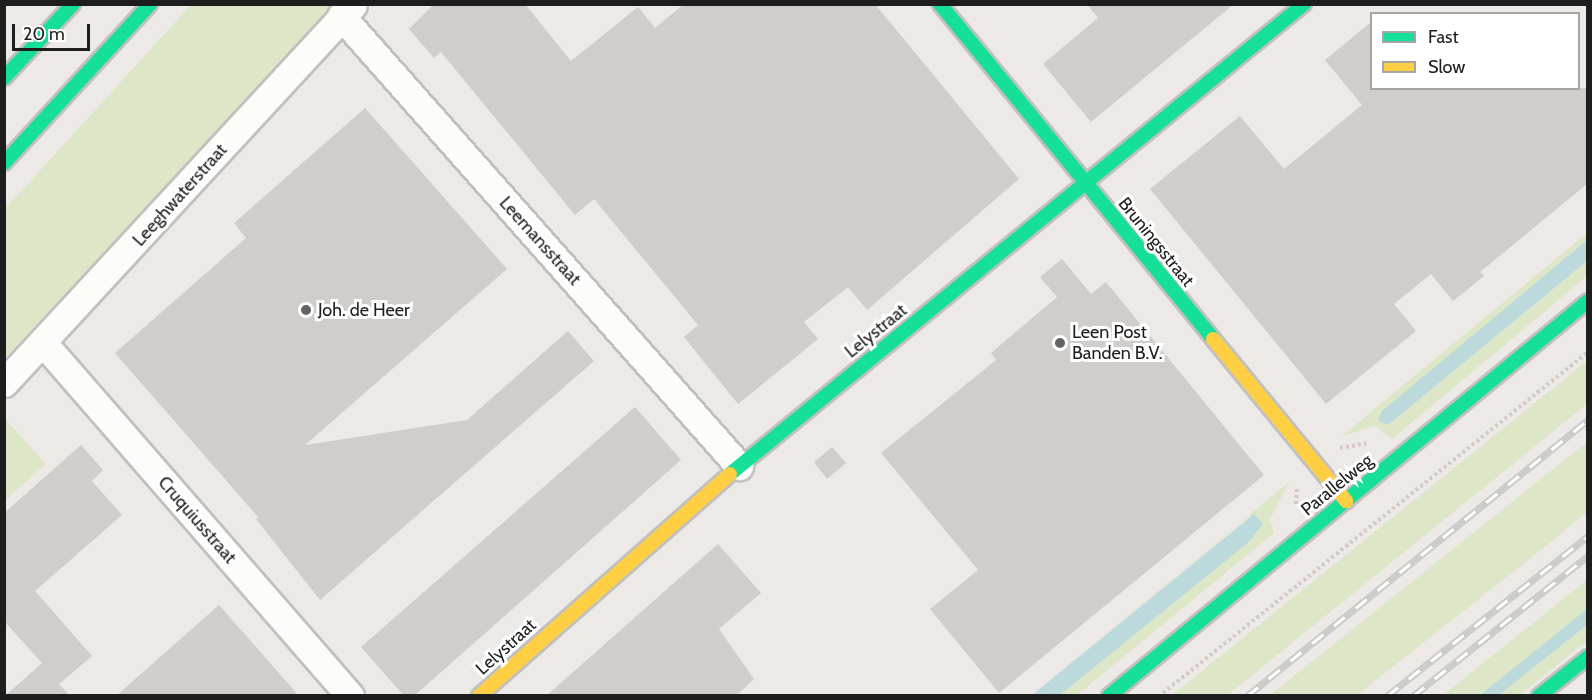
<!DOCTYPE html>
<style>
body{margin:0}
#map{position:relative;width:1592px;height:700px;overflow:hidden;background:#ece9e6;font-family:Cabin,sans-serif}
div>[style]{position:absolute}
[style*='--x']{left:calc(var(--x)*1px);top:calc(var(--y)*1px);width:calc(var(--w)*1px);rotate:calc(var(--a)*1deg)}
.grass>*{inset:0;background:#dde6c7}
.water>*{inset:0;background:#bcdadc}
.building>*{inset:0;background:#d0cdcb}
.path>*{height:4px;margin-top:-2px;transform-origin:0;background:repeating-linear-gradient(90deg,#d5c8c7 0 3px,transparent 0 6px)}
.roads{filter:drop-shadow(2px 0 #c1c0be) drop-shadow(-2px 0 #c1c0be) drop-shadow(0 2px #c1c0be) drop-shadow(0 -2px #c1c0be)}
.street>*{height:27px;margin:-13.5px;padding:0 13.5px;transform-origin:13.5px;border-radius:13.5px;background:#fcfcfb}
.fast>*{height:14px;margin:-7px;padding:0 7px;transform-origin:7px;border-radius:7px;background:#16e098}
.slow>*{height:14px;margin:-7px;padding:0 7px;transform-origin:7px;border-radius:7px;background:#ffcf43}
.rail>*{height:7px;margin-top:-3.5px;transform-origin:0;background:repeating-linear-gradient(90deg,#fff 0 14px,#cacac9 0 28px);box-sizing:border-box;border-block:2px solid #cacac9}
.dots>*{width:16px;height:16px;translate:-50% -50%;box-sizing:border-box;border:3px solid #fff;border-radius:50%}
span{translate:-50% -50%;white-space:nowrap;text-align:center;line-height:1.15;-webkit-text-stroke:6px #fff;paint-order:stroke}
.street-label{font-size:18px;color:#1d1d1d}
.poi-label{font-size:18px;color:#1d1d1d}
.left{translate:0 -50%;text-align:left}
.frame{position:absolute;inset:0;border:6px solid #1d1d1d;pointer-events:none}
.legend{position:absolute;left:1370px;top:12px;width:210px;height:78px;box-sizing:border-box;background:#fff;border:2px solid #a5a5a5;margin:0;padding:8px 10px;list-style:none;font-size:18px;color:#1d1d1d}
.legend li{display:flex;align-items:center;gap:12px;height:30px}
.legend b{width:30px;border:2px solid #a5a5a5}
.scale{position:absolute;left:12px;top:24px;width:78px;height:27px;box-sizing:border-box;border:3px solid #1d1d1d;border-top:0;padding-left:8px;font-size:18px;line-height:21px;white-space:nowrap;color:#1d1d1d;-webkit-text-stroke:4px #fff;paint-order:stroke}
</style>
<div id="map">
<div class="grass">
<div style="clip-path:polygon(191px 5px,334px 5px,5px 358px,4px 210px)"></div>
<div style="clip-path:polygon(1587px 233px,1587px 240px,1379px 416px,1393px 421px,1587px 261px,1587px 276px,1392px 439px,1375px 426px,1342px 436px)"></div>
<div style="clip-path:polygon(1587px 361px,1587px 404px,1229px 694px,1172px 695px)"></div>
<div style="clip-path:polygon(4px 418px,46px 464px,5px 500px,4px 500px)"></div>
<div style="clip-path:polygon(1587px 442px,1587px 512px,1546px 546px,1357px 695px,1270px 695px)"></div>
<div style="clip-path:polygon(1289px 482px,1270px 519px,1274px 533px,1077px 695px,1060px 695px,1260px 530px,1249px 516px,1030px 696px)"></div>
<div style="clip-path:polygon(1587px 580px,1587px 641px,1520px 695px,1442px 696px)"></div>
</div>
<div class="water">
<div style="clip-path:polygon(1587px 240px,1587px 261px,1393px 421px,1387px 425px,1378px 420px,1382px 411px)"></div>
<div style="clip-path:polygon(1254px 514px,1263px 524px,1250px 541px,1060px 695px,1032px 695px)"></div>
<div style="clip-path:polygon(1587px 609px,1587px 625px,1499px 695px,1480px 695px)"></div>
</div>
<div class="building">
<div style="clip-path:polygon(434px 4px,525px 4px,571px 61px,638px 7px,655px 28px,684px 4px,875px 4px,1019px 179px,867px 310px,848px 287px,804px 322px,818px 339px,738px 404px,684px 337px,698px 325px,594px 199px,575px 215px,441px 52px,434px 58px,409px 29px)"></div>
<div style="clip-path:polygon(1087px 4px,1234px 4px,1091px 122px,1043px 64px,1098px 18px)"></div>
<div style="clip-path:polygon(1371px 22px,1371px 88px,1587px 88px,1587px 184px,1480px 272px,1484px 276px,1453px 301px,1431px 274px,1394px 304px,1416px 331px,1326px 404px,1150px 189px,1240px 116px,1284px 169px,1362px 105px,1325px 60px)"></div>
<div style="clip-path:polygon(365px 108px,507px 269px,305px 445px,467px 420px,568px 331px,594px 361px,320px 600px,256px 519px,258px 517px,115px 353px,246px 238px,234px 223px)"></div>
<div style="clip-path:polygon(1062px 259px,1091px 294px,1106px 282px,1264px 475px,999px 693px,930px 609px,978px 570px,881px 453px,996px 360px,991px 353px,1057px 297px,1040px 277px)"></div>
<div style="clip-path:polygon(635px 407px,681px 460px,414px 696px,404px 696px,361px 647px)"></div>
<div style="clip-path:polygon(81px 445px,103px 470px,92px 481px,122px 515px,35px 591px,92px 656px,59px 684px,70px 696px,5px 696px,42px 663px,4px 621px,4px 513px)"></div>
<div style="clip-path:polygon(832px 447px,846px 463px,827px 479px,814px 462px)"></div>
<div style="clip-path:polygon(718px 544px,761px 593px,719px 629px,754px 679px,736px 696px,546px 696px)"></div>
<div style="clip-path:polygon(219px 605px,299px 696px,116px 696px)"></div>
</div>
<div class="path">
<div style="--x:1340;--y:448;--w:27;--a:-10"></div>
<div style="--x:1296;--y:504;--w:17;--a:-87"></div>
<div style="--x:1163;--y:693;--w:545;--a:-38.74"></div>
</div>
<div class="roads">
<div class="street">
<div style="--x:341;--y:16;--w:601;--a:48.51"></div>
<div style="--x:45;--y:345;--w:465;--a:49"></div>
<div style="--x:4;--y:383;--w:514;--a:-47.28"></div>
</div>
<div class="fast">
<div style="--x:940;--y:4;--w:432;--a:50.8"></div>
<div style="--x:4;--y:78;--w:101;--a:-47"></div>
<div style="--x:4;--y:163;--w:216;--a:-47.4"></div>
<div style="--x:730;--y:474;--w:742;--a:-39.31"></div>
<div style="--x:1109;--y:696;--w:621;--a:-39.51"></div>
<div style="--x:1539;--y:696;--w:63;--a:-38.5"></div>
</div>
<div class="slow">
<div style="--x:1213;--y:339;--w:210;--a:50.6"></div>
<div style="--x:479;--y:696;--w:335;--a:-41.5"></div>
</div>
</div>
<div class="rail">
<div style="--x:1247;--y:696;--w:439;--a:-39"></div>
<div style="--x:1387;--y:696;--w:257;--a:-38.5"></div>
<div style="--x:1413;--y:696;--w:224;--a:-38.7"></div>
</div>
<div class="dots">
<div style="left:306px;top:310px;background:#656463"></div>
<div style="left:1060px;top:343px;background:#656463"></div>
</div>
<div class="street-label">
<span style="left:180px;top:195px;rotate:-48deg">Leeghwaterstraat</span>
<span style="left:540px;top:241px;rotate:48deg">Leemansstraat</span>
<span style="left:1156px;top:242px;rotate:51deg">Bruningsstraat</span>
<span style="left:876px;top:331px;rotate:-39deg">Lelystraat</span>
<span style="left:1337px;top:485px;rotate:-39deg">Parallelweg</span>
<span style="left:197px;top:520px;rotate:49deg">Cruquiusstraat</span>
<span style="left:506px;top:647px;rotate:-42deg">Lelystraat</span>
</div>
<div class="poi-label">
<span class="left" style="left:318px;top:310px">Joh. de Heer</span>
<span class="left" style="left:1072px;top:343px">Leen Post<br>Banden B.V.</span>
</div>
<div class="frame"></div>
<ul class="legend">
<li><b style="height:8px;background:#16e098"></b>Fast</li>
<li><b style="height:8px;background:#ffcf43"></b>Slow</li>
</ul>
<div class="scale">20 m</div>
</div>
